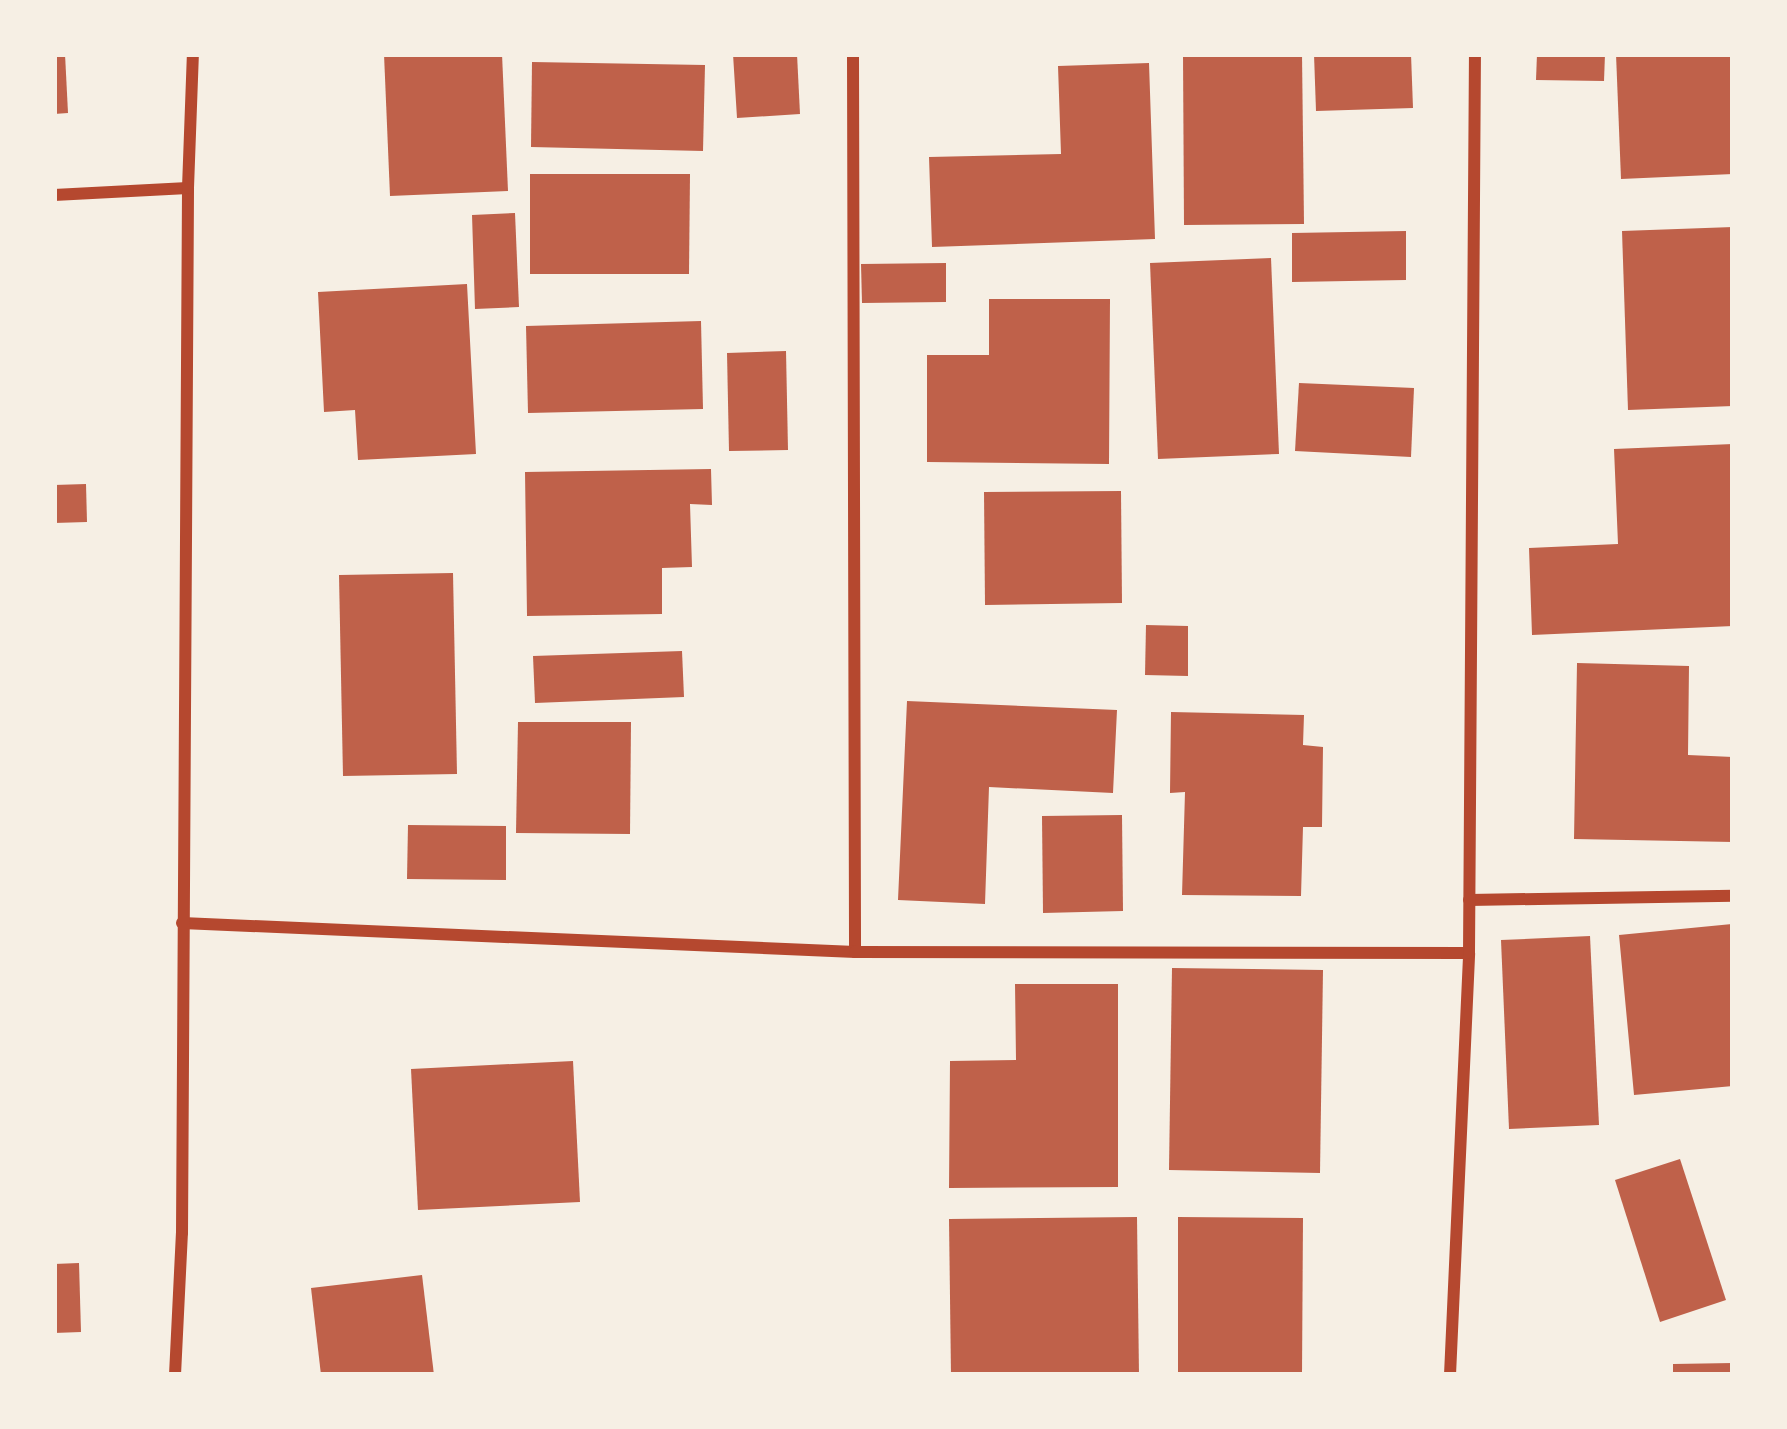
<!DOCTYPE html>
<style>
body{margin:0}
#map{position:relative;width:1787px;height:1429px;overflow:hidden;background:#f6efe4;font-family:Poppins,sans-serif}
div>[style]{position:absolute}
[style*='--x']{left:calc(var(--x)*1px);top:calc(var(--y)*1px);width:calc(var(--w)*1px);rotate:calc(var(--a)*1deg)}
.building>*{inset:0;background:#bf614a}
.minor>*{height:12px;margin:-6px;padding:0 6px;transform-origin:6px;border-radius:6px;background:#b5482f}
span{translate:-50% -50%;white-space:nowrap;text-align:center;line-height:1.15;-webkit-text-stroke:12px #f6efe4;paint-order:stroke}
.frame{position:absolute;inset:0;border:57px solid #f6efe4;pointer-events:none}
</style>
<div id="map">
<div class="building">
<div style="clip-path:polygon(54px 54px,65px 54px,68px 113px,54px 114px)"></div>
<div style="clip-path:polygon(384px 54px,502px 54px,508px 191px,390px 196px)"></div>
<div style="clip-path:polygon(733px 54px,797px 54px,800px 114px,737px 118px)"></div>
<div style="clip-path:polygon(1183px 54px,1302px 54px,1304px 224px,1184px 225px)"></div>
<div style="clip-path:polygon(1314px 54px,1411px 54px,1413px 108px,1316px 111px)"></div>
<div style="clip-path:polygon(1537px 54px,1605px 54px,1604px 81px,1536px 80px)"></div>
<div style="clip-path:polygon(1616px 54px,1733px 54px,1733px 174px,1621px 179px)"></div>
<div style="clip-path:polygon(532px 62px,705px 65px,703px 151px,531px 147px)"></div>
<div style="clip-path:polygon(1149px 63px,1155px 239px,932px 247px,929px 157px,1061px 154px,1058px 66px)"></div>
<div style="clip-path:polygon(530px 174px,690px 174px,689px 274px,530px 274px)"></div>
<div style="clip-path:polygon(515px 213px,519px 307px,475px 309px,472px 215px)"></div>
<div style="clip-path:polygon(1733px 227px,1733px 406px,1628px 410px,1622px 231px)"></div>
<div style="clip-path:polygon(1406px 231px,1406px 280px,1292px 282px,1292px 233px)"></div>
<div style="clip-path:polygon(1271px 258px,1279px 454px,1158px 459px,1150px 263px)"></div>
<div style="clip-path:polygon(946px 263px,946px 302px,862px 303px,861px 264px)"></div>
<div style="clip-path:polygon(467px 284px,476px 454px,358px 460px,355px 410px,324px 412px,318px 292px)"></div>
<div style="clip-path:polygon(989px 299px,1110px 299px,1109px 464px,927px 462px,927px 355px,989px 355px)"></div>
<div style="clip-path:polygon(701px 321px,703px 409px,528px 413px,526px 326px)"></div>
<div style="clip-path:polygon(786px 351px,788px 450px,729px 451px,727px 353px)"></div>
<div style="clip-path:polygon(1299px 383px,1414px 388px,1411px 457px,1295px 451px)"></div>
<div style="clip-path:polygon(1733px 444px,1733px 626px,1532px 635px,1529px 548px,1618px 544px,1614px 449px)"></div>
<div style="clip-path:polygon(711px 469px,712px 505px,690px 504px,692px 567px,662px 568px,662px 614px,527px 616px,525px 472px)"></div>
<div style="clip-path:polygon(86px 484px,87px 522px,54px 523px,54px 485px)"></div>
<div style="clip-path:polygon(1121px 491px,1122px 603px,985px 605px,984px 492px)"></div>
<div style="clip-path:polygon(453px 573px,457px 774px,343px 776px,339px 575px)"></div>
<div style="clip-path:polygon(1146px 625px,1188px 626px,1188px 676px,1145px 675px)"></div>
<div style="clip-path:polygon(682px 651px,684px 697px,535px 703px,533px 656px)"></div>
<div style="clip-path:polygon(1577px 663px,1689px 666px,1688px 755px,1733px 757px,1733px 842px,1574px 839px)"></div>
<div style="clip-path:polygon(907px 701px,1117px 710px,1113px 793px,989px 787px,985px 904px,898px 900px)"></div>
<div style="clip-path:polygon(1171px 712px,1304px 715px,1303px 745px,1323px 747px,1322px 827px,1303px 827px,1301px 896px,1182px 895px,1185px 792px,1170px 793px)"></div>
<div style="clip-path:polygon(518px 722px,631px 722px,630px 834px,516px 833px)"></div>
<div style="clip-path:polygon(1122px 815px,1123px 911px,1043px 913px,1042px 816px)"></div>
<div style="clip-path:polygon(408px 825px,506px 826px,506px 880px,407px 879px)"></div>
<div style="clip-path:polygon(1732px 924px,1733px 1086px,1634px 1095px,1619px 935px)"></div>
<div style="clip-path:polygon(1590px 936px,1599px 1125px,1509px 1129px,1501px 940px)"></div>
<div style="clip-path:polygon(1172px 968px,1323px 970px,1320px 1173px,1169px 1170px)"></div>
<div style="clip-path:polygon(1015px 984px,1118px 984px,1118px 1187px,949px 1188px,950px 1061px,1016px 1060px)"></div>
<div style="clip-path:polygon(573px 1061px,580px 1202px,418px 1210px,411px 1069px)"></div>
<div style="clip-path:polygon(1680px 1159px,1726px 1300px,1660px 1322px,1615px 1180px)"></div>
<div style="clip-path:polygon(1137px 1217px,1139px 1375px,951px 1375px,949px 1219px)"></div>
<div style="clip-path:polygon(1178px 1217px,1303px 1218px,1302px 1375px,1178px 1375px)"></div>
<div style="clip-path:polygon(79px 1263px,81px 1332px,54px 1333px,54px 1264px)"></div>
<div style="clip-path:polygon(422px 1275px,434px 1375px,321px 1375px,311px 1288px)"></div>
<div style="clip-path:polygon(1733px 1363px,1733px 1375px,1673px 1375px,1673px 1364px)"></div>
</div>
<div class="minor">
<div style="--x:853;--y:54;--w:898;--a:89.87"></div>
<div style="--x:54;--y:195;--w:134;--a:-3"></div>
<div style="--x:1469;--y:900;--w:264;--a:-0.9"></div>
<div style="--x:182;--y:923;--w:674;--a:2.47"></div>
<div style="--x:855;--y:952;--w:614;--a:0.09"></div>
<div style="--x:175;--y:1375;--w:142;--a:-87.2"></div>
<div style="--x:182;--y:1233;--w:1045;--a:-89.67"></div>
<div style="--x:188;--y:188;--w:134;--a:-87.9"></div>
<div style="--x:1450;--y:1375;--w:422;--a:-87.4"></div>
<div style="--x:1469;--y:953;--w:899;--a:-89.62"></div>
</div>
<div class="frame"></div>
</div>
